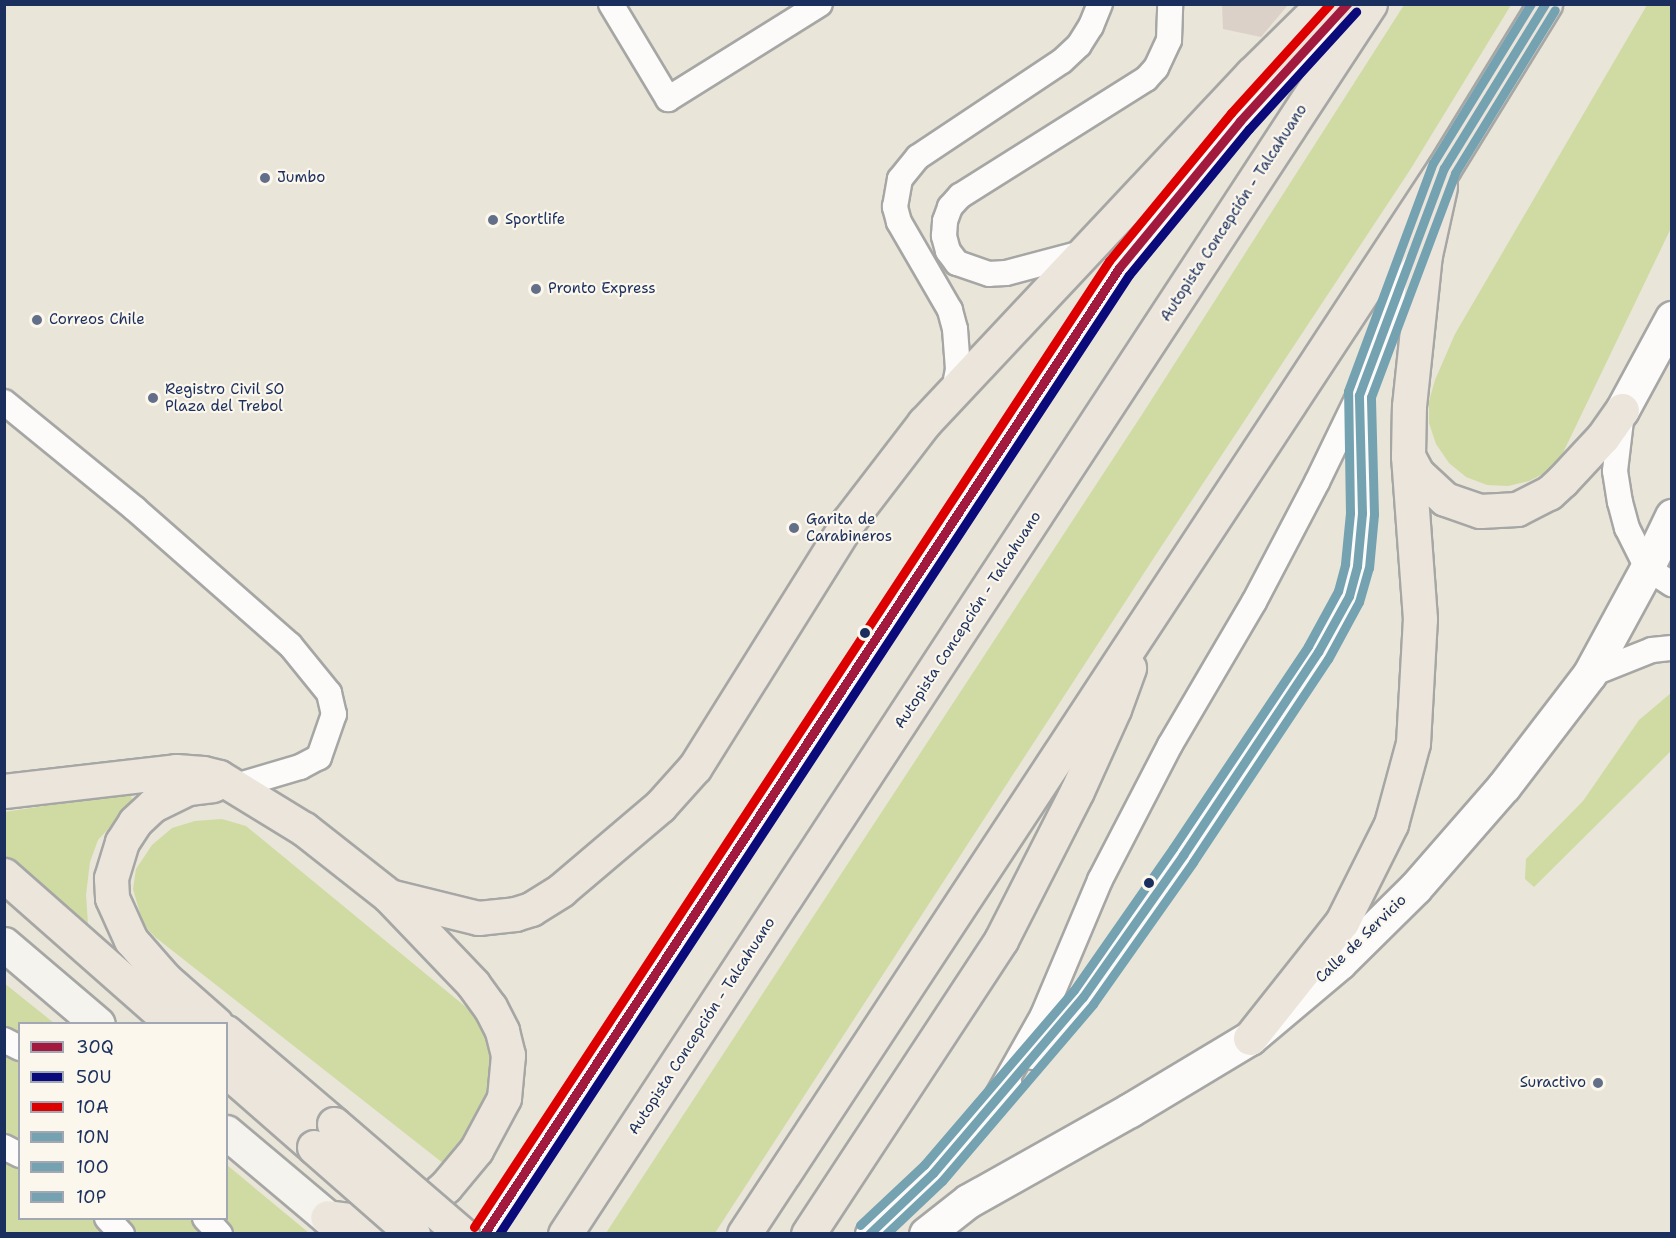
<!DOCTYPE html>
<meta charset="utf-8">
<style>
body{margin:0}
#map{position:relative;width:1676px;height:1238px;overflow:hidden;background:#e9e5d8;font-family:"Shantell Sans",sans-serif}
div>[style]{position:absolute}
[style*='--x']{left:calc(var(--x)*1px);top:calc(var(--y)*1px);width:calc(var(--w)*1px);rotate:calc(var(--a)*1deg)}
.industrial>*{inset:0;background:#dcd1c9}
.green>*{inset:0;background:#d0dba3}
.roads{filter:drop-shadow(2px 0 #a6a7a5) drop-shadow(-2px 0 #a6a7a5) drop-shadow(0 2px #a6a7a5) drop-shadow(0 -2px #a6a7a5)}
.service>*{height:24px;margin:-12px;padding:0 12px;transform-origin:12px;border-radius:12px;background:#fcfbf9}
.tertiary>*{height:33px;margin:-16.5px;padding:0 16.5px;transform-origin:16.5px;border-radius:16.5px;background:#fcfbf9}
.secondary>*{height:33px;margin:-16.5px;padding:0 16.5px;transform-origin:16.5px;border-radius:16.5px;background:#f5f3ee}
.primary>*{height:33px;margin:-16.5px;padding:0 16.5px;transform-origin:16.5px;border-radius:16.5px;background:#ece5dc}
.bridges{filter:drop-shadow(2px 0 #a6a7a5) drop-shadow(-2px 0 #a6a7a5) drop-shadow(0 2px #a6a7a5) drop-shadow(0 -2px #a6a7a5)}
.primary-bridge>*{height:33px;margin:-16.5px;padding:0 16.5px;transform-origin:16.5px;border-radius:16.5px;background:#ece5dc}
.bus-1>*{height:9px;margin:-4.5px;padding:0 4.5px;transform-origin:4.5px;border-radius:4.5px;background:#a31a3f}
.bus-2>*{height:9px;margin:-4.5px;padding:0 4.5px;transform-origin:4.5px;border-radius:4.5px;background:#0a0a7a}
.bus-3>*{height:9px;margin:-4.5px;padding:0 4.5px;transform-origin:4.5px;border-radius:4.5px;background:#d00}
.bus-4>*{height:9px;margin:-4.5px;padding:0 4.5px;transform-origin:4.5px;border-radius:4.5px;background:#74a2b1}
.bus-5>*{height:9px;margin:-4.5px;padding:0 4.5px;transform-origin:4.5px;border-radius:4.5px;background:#74a2b1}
.bus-6>*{height:9px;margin:-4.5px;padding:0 4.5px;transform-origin:4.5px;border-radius:4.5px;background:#74a2b1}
.dots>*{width:16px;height:16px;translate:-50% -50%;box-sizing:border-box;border:3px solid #fbf7ec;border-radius:50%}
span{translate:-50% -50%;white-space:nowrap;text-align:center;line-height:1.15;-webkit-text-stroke:4.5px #fbf7ec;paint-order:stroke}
.poi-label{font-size:15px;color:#1b2f5e}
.left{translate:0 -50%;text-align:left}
.right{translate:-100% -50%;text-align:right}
.street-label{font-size:15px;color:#1b2f5e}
.frame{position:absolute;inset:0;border:6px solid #1b2f5e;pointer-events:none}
.legend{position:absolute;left:18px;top:1022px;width:210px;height:198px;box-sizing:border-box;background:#fbf7ec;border:2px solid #a1a7b3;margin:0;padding:8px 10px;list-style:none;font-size:18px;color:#1b2f5e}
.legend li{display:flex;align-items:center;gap:12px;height:30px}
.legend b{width:30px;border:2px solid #a1a7b3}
</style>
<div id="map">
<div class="industrial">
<div style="clip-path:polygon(1222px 5px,1222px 4px,1288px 5px,1261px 37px,1223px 29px)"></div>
</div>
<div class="green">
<div style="clip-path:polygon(1404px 5px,1511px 5px,1410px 170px,1157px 553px,715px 1233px,606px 1233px,1143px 413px)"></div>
<div style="clip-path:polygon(1647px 5px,1671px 5px,1671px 228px,1561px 457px,1547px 472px,1529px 481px,1508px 486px,1487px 485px,1466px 477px,1449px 463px,1436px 444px,1429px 423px,1429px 401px,1435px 380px,1455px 334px)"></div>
<div style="clip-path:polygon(1671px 693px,1671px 751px,1534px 887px,1525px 879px,1526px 859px,1583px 801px,1639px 720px)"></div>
<div style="clip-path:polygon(130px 793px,133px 802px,98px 840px,90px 862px,86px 895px,88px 924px,5px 856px,4px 812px)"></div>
<div style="clip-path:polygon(222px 819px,246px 826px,472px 1012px,487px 1036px,494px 1063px,493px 1090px,448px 1167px,155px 937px,143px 924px,133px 889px,136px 869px,152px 845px,172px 828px,195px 821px)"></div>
<div style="clip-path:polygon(4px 983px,54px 1023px,20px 1024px,20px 1218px,226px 1218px,227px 1165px,309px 1233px,5px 1233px)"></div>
</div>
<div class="roads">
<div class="service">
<div style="--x:611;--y:4;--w:111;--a:59"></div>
<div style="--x:668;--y:99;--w:179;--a:-32"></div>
<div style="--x:1085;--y:252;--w:82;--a:165.1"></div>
<div style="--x:1006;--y:273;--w:17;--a:177"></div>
<div style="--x:989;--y:274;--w:34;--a:-161"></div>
<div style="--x:957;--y:263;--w:15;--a:-127"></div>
<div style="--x:948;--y:251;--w:16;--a:-105"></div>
<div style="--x:944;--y:236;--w:15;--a:-86"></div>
<div style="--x:945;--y:221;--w:15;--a:-70"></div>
<div style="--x:950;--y:207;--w:15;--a:-48"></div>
<div style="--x:960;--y:196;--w:220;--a:-32.2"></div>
<div style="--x:1146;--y:79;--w:15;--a:-48"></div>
<div style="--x:1156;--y:68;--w:31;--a:-65"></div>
<div style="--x:1169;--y:40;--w:36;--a:-88"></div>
<div style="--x:954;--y:390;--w:21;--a:-79"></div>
<div style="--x:958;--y:369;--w:40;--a:-94.3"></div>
<div style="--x:955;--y:329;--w:20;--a:-105"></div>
<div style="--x:950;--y:310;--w:102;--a:-120.1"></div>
<div style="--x:899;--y:222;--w:16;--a:-105"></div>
<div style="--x:895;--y:207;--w:28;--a:-80"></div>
<div style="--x:900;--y:179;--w:28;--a:-51"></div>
<div style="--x:918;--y:157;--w:173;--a:-33.7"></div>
<div style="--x:1062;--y:61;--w:23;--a:-43"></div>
<div style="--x:1079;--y:45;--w:22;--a:-58"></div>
<div style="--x:1091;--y:26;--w:24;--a:-68"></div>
<div style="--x:4;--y:402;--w:169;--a:39.2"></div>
<div style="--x:135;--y:509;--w:206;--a:41.3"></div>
<div style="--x:290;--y:645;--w:62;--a:50.9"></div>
<div style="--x:329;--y:693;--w:22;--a:77"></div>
<div style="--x:334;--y:714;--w:46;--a:109.2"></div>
<div style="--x:319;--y:757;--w:21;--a:152"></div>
<div style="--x:300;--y:767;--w:67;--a:163.5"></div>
<div style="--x:1622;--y:412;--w:59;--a:96.8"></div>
<div style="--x:1615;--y:471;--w:31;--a:81"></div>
<div style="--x:1620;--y:502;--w:27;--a:75"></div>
<div style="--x:1627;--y:528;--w:45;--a:63.4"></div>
<div style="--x:1647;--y:568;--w:30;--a:33"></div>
<div style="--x:1589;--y:675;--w:68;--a:-21.6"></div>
<div style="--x:1652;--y:650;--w:20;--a:-6"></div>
<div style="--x:4;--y:1040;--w:18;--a:27"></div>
<div style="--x:1032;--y:1057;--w:79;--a:-49.6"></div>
<div style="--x:1083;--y:997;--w:174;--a:-54.8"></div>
<div style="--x:1183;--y:855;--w:244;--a:-56.4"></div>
<div style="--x:1318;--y:652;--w:64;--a:-61"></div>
<div style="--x:1349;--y:596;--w:31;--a:-75"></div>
<div style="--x:1357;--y:566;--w:53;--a:-84.6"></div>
<div style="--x:1362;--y:513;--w:116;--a:-91.5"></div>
<div style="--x:998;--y:1095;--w:92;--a:-60.6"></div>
<div style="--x:1043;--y:1015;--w:147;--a:-67.1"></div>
<div style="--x:1100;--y:880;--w:152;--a:-62.6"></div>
<div style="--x:1170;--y:745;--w:166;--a:-59.6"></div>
<div style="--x:1254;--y:602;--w:136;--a:-62.3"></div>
<div style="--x:1317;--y:482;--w:97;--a:-64.2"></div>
<div style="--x:1359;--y:395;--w:170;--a:-69.6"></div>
<div style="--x:4;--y:1147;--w:18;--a:27"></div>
<div style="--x:107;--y:1218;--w:22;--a:47"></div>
<div style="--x:205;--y:1218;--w:22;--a:47"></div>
<div style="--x:484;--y:1234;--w:1156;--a:-56.68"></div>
<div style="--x:1119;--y:268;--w:190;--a:-50.5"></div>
<div style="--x:1240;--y:121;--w:159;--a:-47.6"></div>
<div style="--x:868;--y:1234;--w:89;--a:-43.2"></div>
<div style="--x:933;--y:1173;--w:118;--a:-49.8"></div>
</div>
<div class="tertiary">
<div style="--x:1622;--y:410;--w:105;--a:-61.5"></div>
<div style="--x:926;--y:1234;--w:53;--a:-38.2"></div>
<div style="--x:968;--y:1201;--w:186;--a:-29.3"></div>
<div style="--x:1130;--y:1110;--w:140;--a:-31"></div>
<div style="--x:1250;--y:1038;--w:116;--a:-40.1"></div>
<div style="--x:1339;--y:963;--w:107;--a:-44.6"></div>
<div style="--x:1415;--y:888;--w:135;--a:-48.9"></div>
<div style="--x:1504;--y:786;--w:140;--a:-52.6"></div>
<div style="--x:1589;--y:675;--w:122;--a:-61.5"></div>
<div style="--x:1647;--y:568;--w:58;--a:-64.3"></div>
</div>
<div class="secondary">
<div style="--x:4;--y:944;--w:123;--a:40.4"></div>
<div style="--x:226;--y:1132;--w:132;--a:40.1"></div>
</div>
<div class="primary">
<div style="--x:1408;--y:456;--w:19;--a:62"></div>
<div style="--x:1417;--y:473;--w:38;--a:43"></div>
<div style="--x:1445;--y:499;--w:37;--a:19"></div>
<div style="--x:1480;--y:511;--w:37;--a:-3"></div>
<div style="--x:1517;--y:509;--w:36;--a:-27"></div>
<div style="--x:1549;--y:493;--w:18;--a:-43"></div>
<div style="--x:1562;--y:481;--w:60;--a:-47"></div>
<div style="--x:1603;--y:437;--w:33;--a:-55"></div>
<div style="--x:213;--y:785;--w:25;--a:173"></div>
<div style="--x:188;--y:788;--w:39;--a:154"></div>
<div style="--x:153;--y:805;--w:25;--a:137"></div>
<div style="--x:135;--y:822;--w:24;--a:123"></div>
<div style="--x:122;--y:842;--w:38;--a:107"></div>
<div style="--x:111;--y:878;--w:20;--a:87"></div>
<div style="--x:112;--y:898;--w:46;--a:65.7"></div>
<div style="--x:131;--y:940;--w:52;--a:48.9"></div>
<div style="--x:165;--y:979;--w:68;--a:41.4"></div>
<div style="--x:4;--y:791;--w:173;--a:-6.6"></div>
<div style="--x:176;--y:771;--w:27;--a:4"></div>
<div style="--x:203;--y:773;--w:16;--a:14"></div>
<div style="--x:219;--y:777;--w:100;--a:31.5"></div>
<div style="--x:304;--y:829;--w:108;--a:38.2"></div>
<div style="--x:389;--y:896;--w:122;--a:46.3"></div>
<div style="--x:473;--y:984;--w:29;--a:54"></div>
<div style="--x:490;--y:1007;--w:27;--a:63"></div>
<div style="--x:502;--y:1031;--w:25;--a:76"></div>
<div style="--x:508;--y:1055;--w:43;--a:95.3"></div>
<div style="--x:504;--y:1098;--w:59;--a:118.3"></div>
<div style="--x:476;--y:1150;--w:47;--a:129.8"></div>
<div style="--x:446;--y:1186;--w:23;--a:139"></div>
<div style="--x:429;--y:1201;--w:24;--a:150"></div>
<div style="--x:408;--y:1213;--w:43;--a:167.9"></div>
<div style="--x:366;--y:1222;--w:39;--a:-173"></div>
<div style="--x:4;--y:875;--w:225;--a:41.4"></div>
<div style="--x:389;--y:896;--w:92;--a:13.9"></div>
<div style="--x:478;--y:918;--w:37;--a:-6"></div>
<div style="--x:515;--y:914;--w:17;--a:-17"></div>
<div style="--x:531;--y:909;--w:36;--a:-32"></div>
<div style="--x:561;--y:890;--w:130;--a:-40.3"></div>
<div style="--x:660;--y:806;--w:52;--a:-48.1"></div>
<div style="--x:695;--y:767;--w:289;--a:-58"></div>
<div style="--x:848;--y:522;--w:125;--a:-52.5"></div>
<div style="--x:924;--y:423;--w:479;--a:-46.8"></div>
<div style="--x:1252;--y:74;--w:100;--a:-44.6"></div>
<div style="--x:226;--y:1032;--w:142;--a:40.4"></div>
<div style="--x:1250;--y:1038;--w:148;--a:-51.6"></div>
<div style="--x:1342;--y:922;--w:110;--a:-63.4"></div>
<div style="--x:1391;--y:824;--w:84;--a:-74.8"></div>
<div style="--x:1413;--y:743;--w:124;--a:-86.8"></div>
<div style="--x:1420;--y:619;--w:163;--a:-94.2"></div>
<div style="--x:1408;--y:456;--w:50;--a:-88.9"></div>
<div style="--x:1409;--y:406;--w:152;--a:-84"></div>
<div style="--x:1425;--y:255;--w:70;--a:-77.6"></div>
<div style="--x:226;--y:1070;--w:117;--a:41.2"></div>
<div style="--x:565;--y:1234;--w:1470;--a:-56.8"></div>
<div style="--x:744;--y:1234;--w:1275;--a:-56.71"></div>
<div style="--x:1444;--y:168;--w:193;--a:-58.4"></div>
<div style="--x:808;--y:1234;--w:352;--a:-56.7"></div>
<div style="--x:1001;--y:940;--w:167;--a:-63"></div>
<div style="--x:1077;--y:791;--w:90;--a:-65.7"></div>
<div style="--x:1114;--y:709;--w:44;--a:-69.9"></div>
</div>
</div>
<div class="bridges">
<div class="primary-bridge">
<div style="--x:334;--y:1124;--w:169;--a:40.7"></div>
<div style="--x:314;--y:1147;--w:132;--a:41.3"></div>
</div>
</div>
<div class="bus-1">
<div style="--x:484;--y:1234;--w:1156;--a:-56.68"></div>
<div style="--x:1119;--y:268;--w:190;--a:-50.5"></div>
<div style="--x:1240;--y:121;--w:159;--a:-47.6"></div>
</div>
<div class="bus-2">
<div style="--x:499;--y:1234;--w:1147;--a:-56.7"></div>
<div style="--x:1129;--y:275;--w:189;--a:-50.6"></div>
<div style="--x:1249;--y:129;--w:159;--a:-47.6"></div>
</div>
<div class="bus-3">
<div style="--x:474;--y:1227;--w:1156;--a:-56.68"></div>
<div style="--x:1109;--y:261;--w:192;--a:-50.5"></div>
<div style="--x:1231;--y:113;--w:147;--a:-47.8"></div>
</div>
<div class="bus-4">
<div style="--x:869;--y:1234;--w:88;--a:-43.6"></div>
<div style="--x:933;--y:1173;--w:231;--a:-49.6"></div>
<div style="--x:1083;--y:997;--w:174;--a:-54.8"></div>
<div style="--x:1183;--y:855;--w:244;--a:-56.4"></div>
<div style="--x:1318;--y:652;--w:64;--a:-61"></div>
<div style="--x:1349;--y:596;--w:31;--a:-75"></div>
<div style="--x:1357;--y:566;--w:53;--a:-84.6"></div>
<div style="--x:1362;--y:513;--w:118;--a:-91.5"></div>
<div style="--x:1359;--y:395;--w:242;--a:-69.5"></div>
<div style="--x:1444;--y:168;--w:193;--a:-58.4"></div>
</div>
<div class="bus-5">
<div style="--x:886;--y:1234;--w:77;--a:-43.4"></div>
<div style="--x:942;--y:1181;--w:233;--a:-49.5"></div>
<div style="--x:1093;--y:1004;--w:174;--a:-54.8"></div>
<div style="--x:1193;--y:862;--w:244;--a:-56.4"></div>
<div style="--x:1328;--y:659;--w:65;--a:-61.5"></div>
<div style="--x:1359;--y:602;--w:35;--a:-74"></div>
<div style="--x:1369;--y:568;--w:54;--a:-84.7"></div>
<div style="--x:1374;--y:514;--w:117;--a:-91.5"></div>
<div style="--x:1371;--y:397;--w:239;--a:-69.4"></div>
<div style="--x:1455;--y:173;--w:191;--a:-58.5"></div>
</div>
<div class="bus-6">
<div style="--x:860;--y:1225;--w:88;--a:-43.2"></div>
<div style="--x:924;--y:1165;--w:230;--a:-49.4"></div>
<div style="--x:1074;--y:990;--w:173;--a:-55.1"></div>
<div style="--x:1173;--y:848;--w:243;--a:-56.2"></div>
<div style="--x:1308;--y:646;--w:63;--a:-61.4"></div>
<div style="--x:1338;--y:591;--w:28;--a:-75"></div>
<div style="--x:1345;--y:564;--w:51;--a:-84.4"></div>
<div style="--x:1350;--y:513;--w:122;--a:-90.9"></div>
<div style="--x:1348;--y:391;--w:243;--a:-69.6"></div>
<div style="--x:1433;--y:163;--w:187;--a:-58.4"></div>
</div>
<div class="dots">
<div style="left:265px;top:178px;background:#636f89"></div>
<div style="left:493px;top:220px;background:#636f89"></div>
<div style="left:536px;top:289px;background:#636f89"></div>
<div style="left:37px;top:320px;background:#636f89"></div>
<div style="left:153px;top:398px;background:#636f89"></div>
<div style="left:794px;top:528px;background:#636f89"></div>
<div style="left:865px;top:633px;background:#1b2f5e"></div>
<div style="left:1149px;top:883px;background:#1b2f5e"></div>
<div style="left:1598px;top:1083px;background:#636f89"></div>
</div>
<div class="poi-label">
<span class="left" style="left:277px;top:178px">Jumbo</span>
<span class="left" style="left:505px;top:220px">Sportlife</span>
<span class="left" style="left:548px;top:289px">Pronto Express</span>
<span class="left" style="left:49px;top:320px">Correos Chile</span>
<span class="left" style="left:165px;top:398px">Registro Civil SO<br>Plaza del Trebol</span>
<span class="left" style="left:806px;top:528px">Garita de<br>Carabineros</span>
<span class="right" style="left:1586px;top:1083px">Suractivo</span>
</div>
<div class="street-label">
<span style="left:1234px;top:213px;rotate:-57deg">Autopista Concepción - Talcahuano</span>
<span style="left:968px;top:620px;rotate:-57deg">Autopista Concepción - Talcahuano</span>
<span style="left:1361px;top:939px;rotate:-44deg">Calle de Servicio</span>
<span style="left:702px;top:1026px;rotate:-57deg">Autopista Concepción - Talcahuano</span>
</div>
<div class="frame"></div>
<ul class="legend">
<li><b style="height:8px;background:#a31a3f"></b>30Q</li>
<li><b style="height:8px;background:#0a0a7a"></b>50U</li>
<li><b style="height:8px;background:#d00"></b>10A</li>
<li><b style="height:8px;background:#74a2b1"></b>10N</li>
<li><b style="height:8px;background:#74a2b1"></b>10O</li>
<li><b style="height:8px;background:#74a2b1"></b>10P</li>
</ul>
</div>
